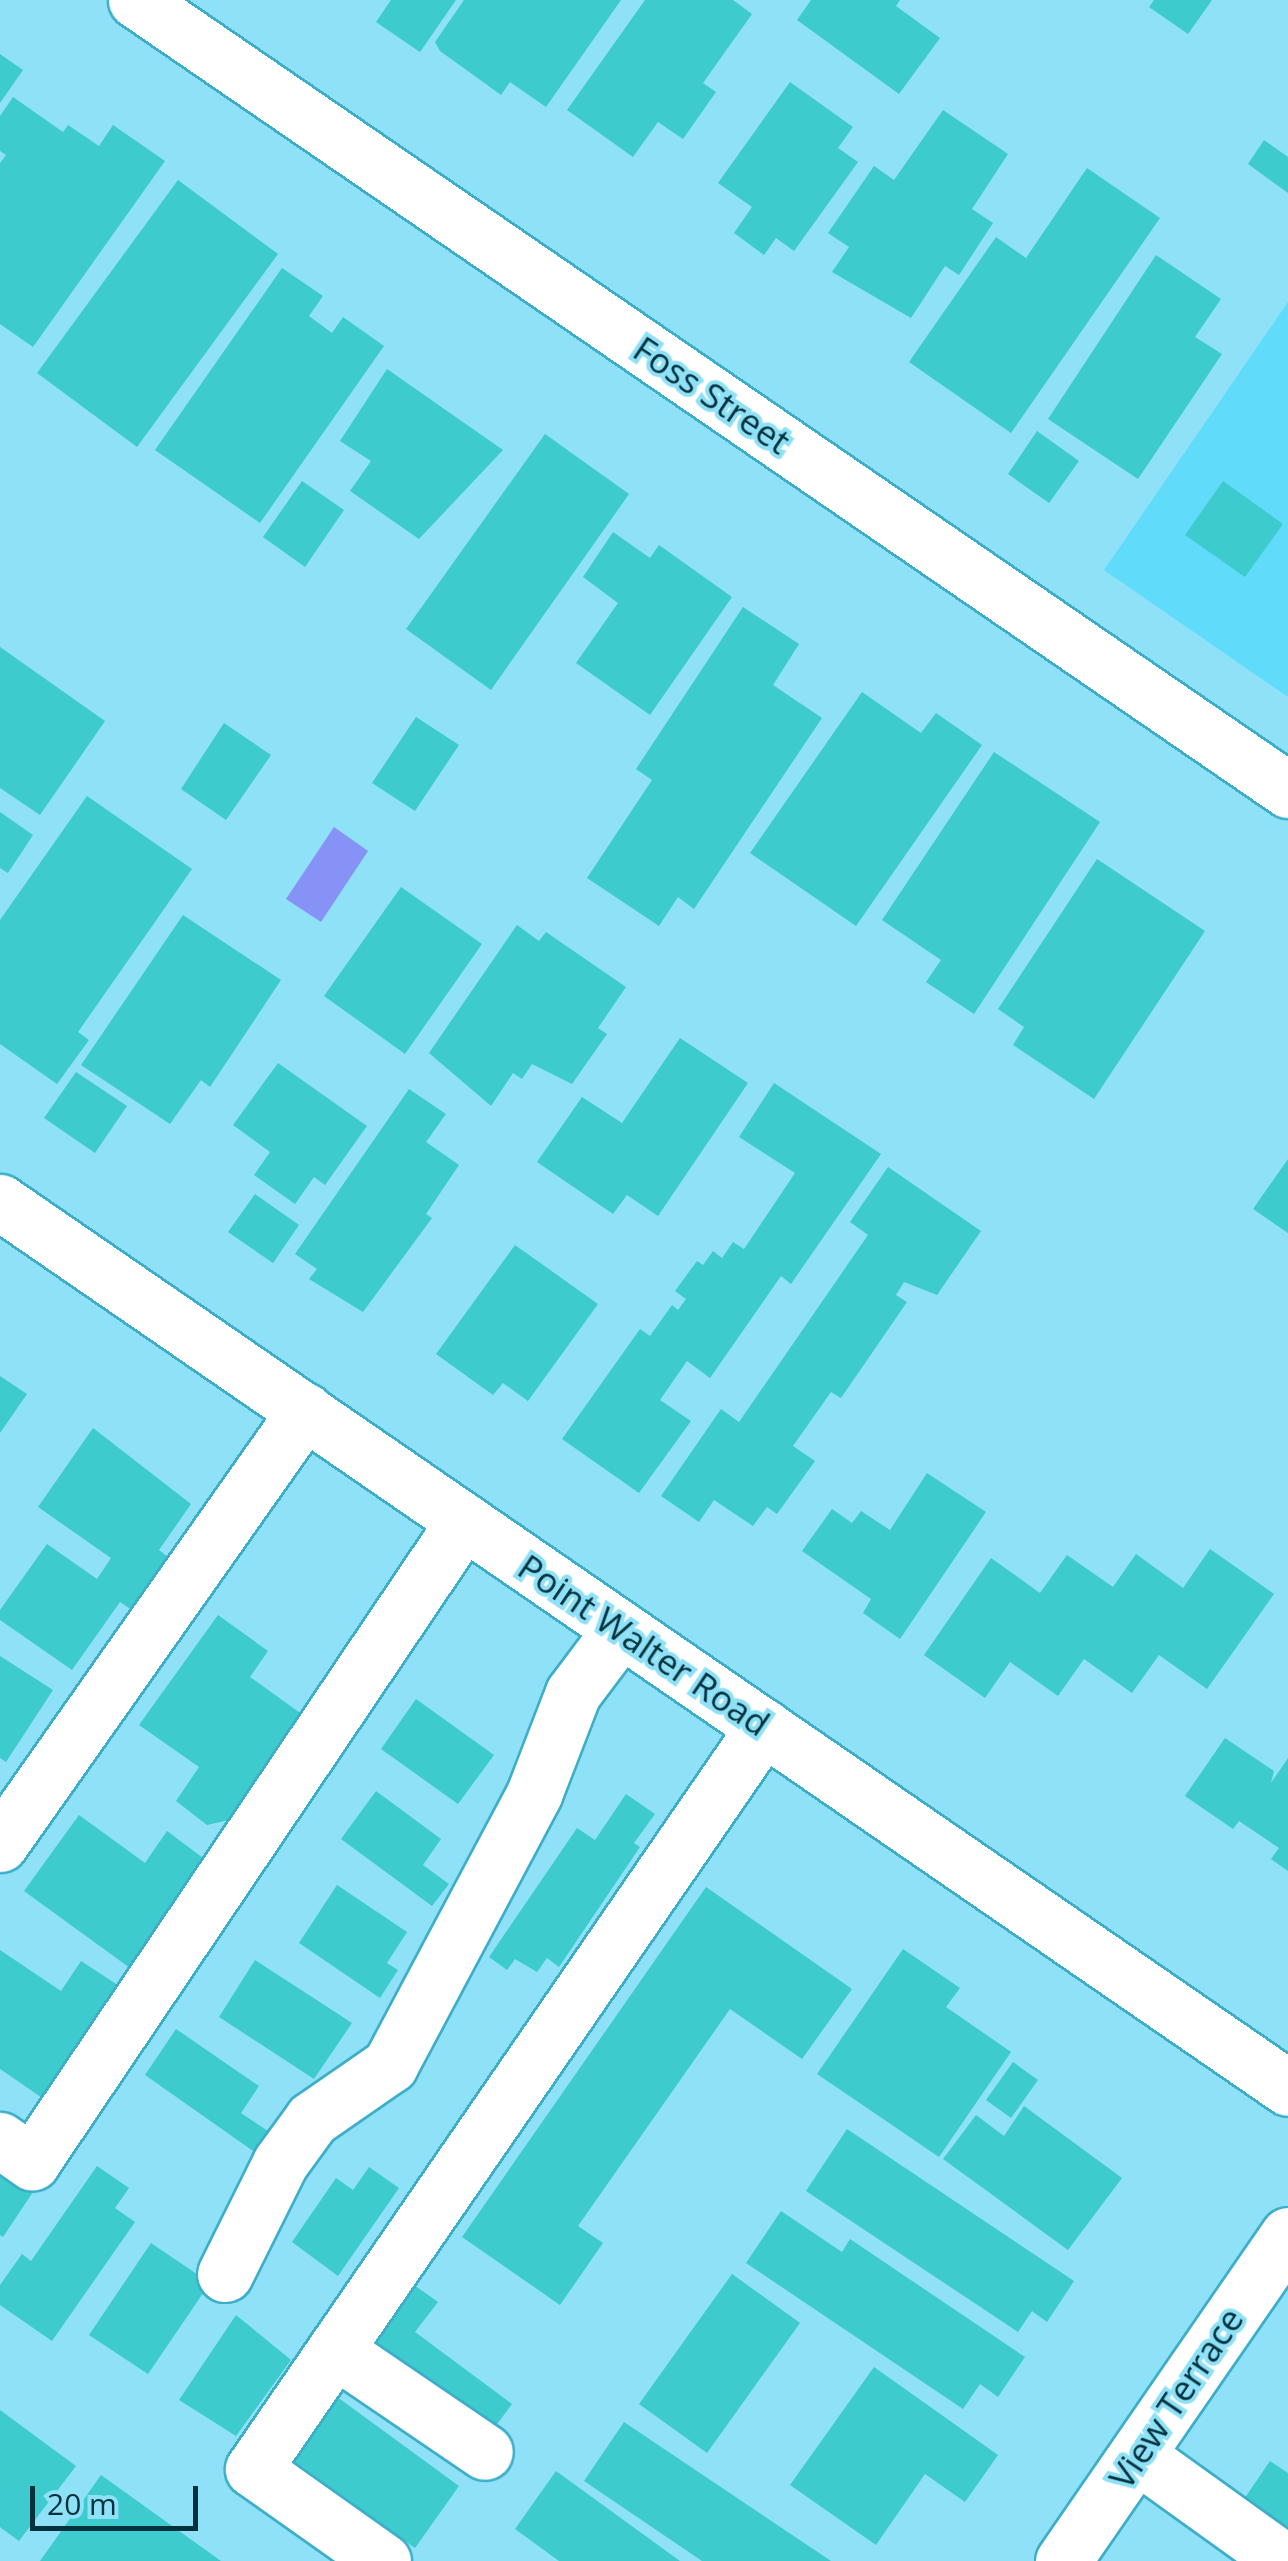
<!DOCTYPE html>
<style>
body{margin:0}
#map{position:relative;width:1288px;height:2561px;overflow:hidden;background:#8fe1f7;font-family:"Open Sans",sans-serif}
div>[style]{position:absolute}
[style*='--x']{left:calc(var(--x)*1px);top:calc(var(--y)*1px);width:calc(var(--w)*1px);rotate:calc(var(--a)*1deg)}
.built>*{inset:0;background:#60dbfa}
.water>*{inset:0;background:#8692f6}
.building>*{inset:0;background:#3dcbcd}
.roads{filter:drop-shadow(2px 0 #3daec9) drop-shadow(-2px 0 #3daec9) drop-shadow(0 2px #3daec9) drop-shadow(0 -2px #3daec9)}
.minor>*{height:55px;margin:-27.5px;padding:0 27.5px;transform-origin:27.5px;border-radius:27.5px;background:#fff}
.major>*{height:55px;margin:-27.5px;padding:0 27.5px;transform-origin:27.5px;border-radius:27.5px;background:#fff}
span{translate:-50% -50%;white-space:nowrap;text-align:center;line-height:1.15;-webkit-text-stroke:8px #8fe1f7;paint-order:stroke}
.street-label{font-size:35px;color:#00323d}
.scale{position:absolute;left:30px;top:2486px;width:168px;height:45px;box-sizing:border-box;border:5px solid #00323d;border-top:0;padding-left:12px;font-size:30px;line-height:35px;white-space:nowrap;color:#00323d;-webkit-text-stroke:8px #8fe1f7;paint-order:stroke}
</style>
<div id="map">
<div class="built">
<div style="clip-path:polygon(1288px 302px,1288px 697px,1104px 570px)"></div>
</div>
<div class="water">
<div style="clip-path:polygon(334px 827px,368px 851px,321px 922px,286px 899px)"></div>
</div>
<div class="building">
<div style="clip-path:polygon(391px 0,456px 0,420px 52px,376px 22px)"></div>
<div style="clip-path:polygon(464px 0,621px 0,546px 107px,510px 82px,501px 95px,440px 51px,435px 42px)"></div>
<div style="clip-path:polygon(645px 0,733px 0,752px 14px,703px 83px,716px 92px,683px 139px,658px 122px,633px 157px,567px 110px)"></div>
<div style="clip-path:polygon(811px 0,900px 0,896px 6px,940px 38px,899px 94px,797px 20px)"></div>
<div style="clip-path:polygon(1154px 0,1212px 0,1188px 34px,1149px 7px)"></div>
<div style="clip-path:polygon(0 54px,23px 70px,0 103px)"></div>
<div style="clip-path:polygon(790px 82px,853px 127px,838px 148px,858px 162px,794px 251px,776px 238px,764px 255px,734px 233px,752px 207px,718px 183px)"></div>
<div style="clip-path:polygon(13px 97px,63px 132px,68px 125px,99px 146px,113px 125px,165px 161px,33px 347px,0 324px,0 163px,6px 155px,0 151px,0 116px)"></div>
<div style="clip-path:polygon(943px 110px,1008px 154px,972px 209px,993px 223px,959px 275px,945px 266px,911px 318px,832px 272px,849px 247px,828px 233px,874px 166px,894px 180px)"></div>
<div style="clip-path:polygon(1264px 140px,1288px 157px,1288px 193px,1248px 164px)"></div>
<div style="clip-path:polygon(1087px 168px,1160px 218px,1011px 433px,909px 362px,996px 237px,1026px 258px)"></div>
<div style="clip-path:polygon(178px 180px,278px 254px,137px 447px,37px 373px)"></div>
<div style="clip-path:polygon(1156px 255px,1221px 299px,1195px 337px,1222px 354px,1138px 479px,1048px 419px)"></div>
<div style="clip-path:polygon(282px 268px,323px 296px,309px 316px,332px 333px,343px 317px,384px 346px,260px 523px,155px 450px)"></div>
<div style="clip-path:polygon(387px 369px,503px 450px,419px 539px,350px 491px,371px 461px,340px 441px)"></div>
<div style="clip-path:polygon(1037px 431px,1079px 461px,1049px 503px,1008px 474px)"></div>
<div style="clip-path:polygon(545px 434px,629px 494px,491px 690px,406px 629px)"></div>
<div style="clip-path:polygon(302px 481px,344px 510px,305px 567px,263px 537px)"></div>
<div style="clip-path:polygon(1223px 481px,1283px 524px,1245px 577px,1185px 535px)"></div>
<div style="clip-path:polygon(613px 532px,650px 558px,659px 545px,732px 597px,650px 715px,576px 663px,618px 603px,583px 577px)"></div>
<div style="clip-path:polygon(743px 607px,799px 644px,773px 685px,822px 718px,694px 909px,678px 897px,659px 926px,587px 878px,652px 780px,636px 769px)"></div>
<div style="clip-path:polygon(0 647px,105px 721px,40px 815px,0 788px)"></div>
<div style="clip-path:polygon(862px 692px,921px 733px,936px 713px,982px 745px,856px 926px,750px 853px)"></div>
<div style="clip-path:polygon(416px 717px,459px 745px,415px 811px,372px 783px)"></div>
<div style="clip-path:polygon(224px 723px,271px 755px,226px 820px,181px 789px)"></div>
<div style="clip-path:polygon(994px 752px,1100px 822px,974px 1014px,926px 982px,941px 960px,882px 920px)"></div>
<div style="clip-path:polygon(87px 796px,192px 869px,78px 1032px,89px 1040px,57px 1084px,0 1044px,0 920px)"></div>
<div style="clip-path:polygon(0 812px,33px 835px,8px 873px,0 868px)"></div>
<div style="clip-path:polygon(1097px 859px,1205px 931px,1094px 1099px,1013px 1045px,1024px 1027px,998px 1009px)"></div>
<div style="clip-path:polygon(401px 887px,482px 944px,405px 1054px,324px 996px)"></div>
<div style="clip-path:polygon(183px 915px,281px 980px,210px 1087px,201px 1080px,170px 1124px,81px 1065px)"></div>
<div style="clip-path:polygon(517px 925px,539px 941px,546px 932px,626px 987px,598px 1028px,607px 1034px,572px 1084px,532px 1064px,522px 1079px,513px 1073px,491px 1106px,429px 1053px)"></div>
<div style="clip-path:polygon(680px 1038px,748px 1083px,658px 1216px,627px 1195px,613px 1214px,537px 1162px,582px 1097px,622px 1123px)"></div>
<div style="clip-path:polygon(278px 1063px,367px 1126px,325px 1185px,314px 1177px,295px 1204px,254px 1175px,270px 1152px,233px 1125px)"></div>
<div style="clip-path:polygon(76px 1072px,127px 1106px,95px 1153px,44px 1118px)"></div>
<div style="clip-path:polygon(774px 1083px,881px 1154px,791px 1284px,781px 1276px,710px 1378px,687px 1361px,660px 1400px,691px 1421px,639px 1493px,562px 1439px,640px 1329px,650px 1336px,672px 1305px,678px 1310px,686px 1299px,675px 1291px,697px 1261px,703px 1265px,713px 1251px,722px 1258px,733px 1242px,744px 1249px,795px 1173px,739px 1137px)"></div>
<div style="clip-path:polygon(409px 1089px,446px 1114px,426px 1142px,459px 1165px,426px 1214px,432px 1218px,363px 1312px,309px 1279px,317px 1269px,295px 1254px)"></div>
<div style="clip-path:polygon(1288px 1159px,1288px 1233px,1253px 1209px)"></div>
<div style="clip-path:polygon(888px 1167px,981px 1231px,937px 1295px,904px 1282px,896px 1295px,907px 1302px,841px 1398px,831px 1392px,793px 1446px,815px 1461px,777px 1514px,767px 1507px,753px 1526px,714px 1500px,699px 1522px,661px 1496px,721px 1409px,739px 1422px,868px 1235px,850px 1222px)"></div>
<div style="clip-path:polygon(255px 1194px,299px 1225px,273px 1263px,228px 1232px)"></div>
<div style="clip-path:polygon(515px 1245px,598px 1304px,528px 1401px,503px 1383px,493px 1395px,436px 1354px)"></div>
<div style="clip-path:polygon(0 1376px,27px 1394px,0 1433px)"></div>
<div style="clip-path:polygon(93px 1428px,191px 1504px,159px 1550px,168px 1557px,132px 1610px,120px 1602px,72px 1670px,0 1620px,0 1610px,47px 1544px,97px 1579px,111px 1558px,38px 1507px)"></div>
<div style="clip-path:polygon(927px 1473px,986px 1512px,900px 1639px,863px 1613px,871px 1599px,802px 1551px,832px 1509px,852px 1523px,861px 1511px,890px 1530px)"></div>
<div style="clip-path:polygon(1210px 1549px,1274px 1594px,1207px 1689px,1159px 1655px,1132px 1693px,1084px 1659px,1058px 1696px,1010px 1662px,985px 1698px,924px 1655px,991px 1558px,1040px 1593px,1067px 1555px,1113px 1587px,1136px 1554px,1183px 1588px)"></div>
<div style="clip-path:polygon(218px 1615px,268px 1651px,250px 1677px,310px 1720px,266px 1790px,255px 1781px,229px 1820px,207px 1825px,176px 1801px,199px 1767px,139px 1725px)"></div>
<div style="clip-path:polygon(0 1656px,53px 1690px,6px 1762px,0 1758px)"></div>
<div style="clip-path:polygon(416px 1699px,494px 1755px,458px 1804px,381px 1749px)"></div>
<div style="clip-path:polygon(1225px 1738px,1274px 1771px,1271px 1783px,1288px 1758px,1288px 1871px,1271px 1859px,1279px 1848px,1239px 1821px,1233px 1829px,1185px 1796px)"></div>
<div style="clip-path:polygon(376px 1791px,441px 1839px,423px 1865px,449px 1884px,432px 1906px,341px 1839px)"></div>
<div style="clip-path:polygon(626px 1794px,655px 1814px,634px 1843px,640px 1847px,559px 1967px,547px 1958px,537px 1972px,515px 1959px,507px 1970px,489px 1957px,577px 1828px,595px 1840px)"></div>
<div style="clip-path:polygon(79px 1815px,145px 1863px,167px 1831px,219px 1870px,141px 1976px,24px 1891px)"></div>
<div style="clip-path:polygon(337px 1885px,407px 1932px,387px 1963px,398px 1970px,380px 1998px,299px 1943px)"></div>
<div style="clip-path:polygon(706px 1887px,852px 1989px,802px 2059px,730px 2009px,578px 2226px,603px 2243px,560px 2305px,462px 2237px)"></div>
<div style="clip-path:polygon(903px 1949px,960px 1988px,946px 2007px,1011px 2052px,939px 2157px,817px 2074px)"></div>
<div style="clip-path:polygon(0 1950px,61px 1991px,81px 1961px,133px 1995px,57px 2108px,0 2069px)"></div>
<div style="clip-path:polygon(255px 1960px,352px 2023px,314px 2079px,219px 2017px)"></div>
<div style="clip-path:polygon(176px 2029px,259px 2086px,241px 2113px,277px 2137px,263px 2158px,145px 2075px)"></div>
<div style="clip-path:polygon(1013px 2062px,1038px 2080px,1011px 2118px,986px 2100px)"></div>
<div style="clip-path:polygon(1024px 2106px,1122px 2178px,1068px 2250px,943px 2159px,976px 2115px,1004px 2136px)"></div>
<div style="clip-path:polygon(847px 2129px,1074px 2281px,1047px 2322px,1032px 2311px,1018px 2332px,806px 2191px)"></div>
<div style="clip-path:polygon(97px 2166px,129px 2188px,115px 2208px,135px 2222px,52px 2341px,0 2305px,0 2285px,22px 2254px,31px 2261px)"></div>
<div style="clip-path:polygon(369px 2167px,399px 2188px,338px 2276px,292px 2242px,336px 2178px,353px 2190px)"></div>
<div style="clip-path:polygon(0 2170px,33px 2192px,3px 2237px,0 2235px)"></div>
<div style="clip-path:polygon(781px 2211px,842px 2252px,850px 2239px,1025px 2357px,998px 2397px,980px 2384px,963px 2409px,746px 2263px)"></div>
<div style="clip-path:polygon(151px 2243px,210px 2283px,148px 2374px,89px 2335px)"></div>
<div style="clip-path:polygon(732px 2274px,800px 2323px,707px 2453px,639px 2404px)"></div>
<div style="clip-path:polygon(407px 2280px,438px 2302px,415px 2332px,512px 2404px,489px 2435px,361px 2340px)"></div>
<div style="clip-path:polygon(236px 2315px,291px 2360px,236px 2436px,179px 2400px)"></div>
<div style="clip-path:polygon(874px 2367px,998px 2455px,965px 2502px,925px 2474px,876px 2545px,790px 2485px)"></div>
<div style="clip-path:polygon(329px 2391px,459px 2486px,415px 2548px,284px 2454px)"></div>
<div style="clip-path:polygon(0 2410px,76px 2466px,19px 2541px,0 2527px)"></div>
<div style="clip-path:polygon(624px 2422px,831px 2561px,702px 2561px,584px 2481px)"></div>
<div style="clip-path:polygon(1270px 2461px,1288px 2473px,1288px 2538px,1240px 2505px)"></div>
<div style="clip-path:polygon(556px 2471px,680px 2561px,559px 2561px,515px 2529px)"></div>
<div style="clip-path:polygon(101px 2475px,221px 2561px,40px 2561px)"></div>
</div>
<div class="roads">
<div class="minor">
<div style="--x:136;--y:0;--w:1397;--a:34.44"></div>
<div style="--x:0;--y:1844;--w:530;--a:-54.84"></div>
<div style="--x:0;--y:2140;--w:39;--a:35"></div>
<div style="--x:32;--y:2162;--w:773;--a:-56.02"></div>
<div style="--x:225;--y:2274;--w:124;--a:-63.6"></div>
<div style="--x:280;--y:2163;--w:54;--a:-54"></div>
<div style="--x:312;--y:2119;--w:95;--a:-34.7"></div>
<div style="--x:390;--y:2065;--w:307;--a:-62"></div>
<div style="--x:534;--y:1794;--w:108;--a:-68.9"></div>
<div style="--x:573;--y:1693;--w:80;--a:-53.1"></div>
<div style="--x:335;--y:2350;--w:181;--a:34.2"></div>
<div style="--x:1138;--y:2456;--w:180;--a:35.7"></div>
<div style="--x:383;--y:2561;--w:159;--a:-144.7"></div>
<div style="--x:253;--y:2469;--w:901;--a:-55.45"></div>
<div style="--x:1063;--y:2561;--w:396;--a:-55.4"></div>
</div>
<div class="major">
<div style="--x:0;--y:1202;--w:1563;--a:34.52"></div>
</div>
</div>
<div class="street-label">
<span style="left:712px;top:395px;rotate:34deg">Foss Street</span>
<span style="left:644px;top:1645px;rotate:34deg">Point Walter Road</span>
<span style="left:1176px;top:2398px;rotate:-56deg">View Terrace</span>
</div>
<div class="scale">20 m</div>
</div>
